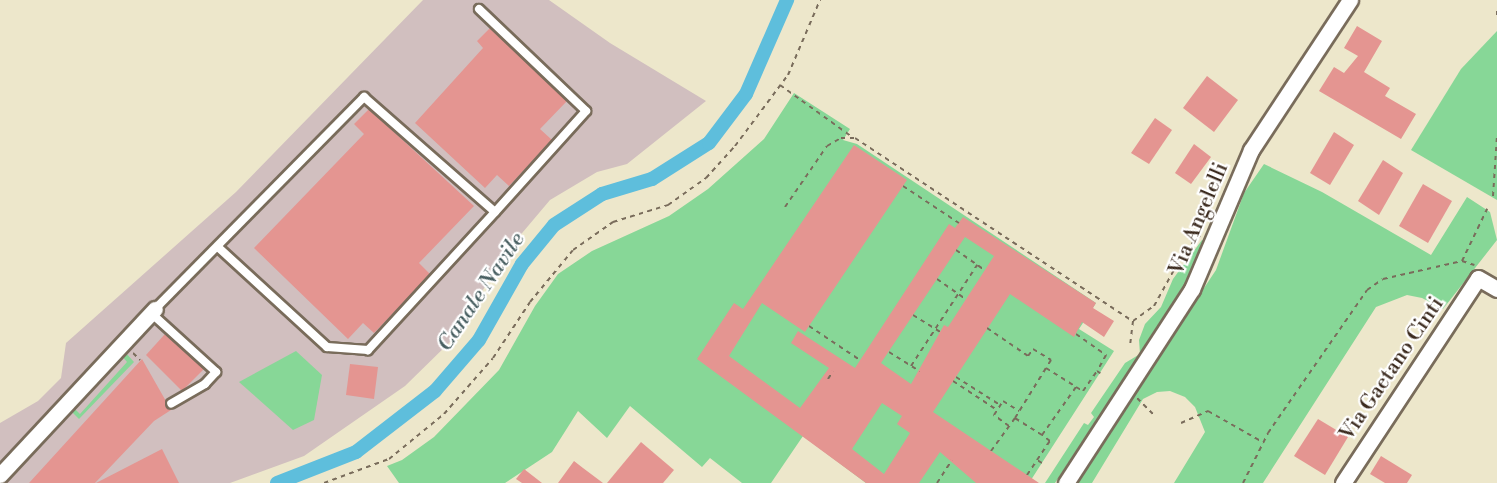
<!DOCTYPE html>
<style>
body{margin:0}
#map{position:relative;width:1497px;height:483px;overflow:hidden;background:#ede7cb;font-family:"Libre Bodoni",serif}
div>[style]{position:absolute}
[style*='--x']{left:calc(var(--x)*1px);top:calc(var(--y)*1px);width:calc(var(--w)*1px);rotate:calc(var(--a)*1deg)}
.industrial>*{inset:0;background:#d1bfbf}
.green>*{inset:0;background:#87d797}
.canal>*{height:14px;margin:-7px;padding:0 7px;transform-origin:7px;border-radius:7px;background:#5ebedc}
.building>*{inset:0;background:#e49591}
.path>*{height:2px;margin-top:-1px;transform-origin:0;background:repeating-linear-gradient(90deg,#796c5b 0 4.5px,transparent 0 9px)}
.roads{filter:drop-shadow(2px 0 #796c5b) drop-shadow(-2px 0 #796c5b) drop-shadow(0 2px #796c5b) drop-shadow(0 -2px #796c5b)}
.lane>*{height:8px;margin:-4px;padding:0 4px;transform-origin:4px;border-radius:4px;background:#fff}
.street>*{height:15px;margin:-7.5px;padding:0 7.5px;transform-origin:7.5px;border-radius:7.5px;background:#fff}
span{translate:-50% -50%;white-space:nowrap;text-align:center;line-height:1.15;-webkit-text-stroke:4.5px #fff;paint-order:stroke}
.street-label{font-size:21px;color:#3b2a1e}
.water-label{font-size:22px;color:#475e60;font-style:italic}
</style>
<div id="map">
<div class="industrial">
<div style="clip-path:polygon(423px 0,549px 0,610px 43px,706px 101px,627px 164px,597px 172px,550px 200px,507px 251px,452px 340px,405px 386px,304px 456px,230px 483px,0 483px,0 423px,38px 401px,61px 378px,66px 343px,236px 192px)"></div>
</div>
<div class="green">
<div style="clip-path:polygon(1497px 31px,1497px 200px,1411px 150px,1461px 69px)"></div>
<div style="clip-path:polygon(794px 93px,850px 129px,843px 140px,857px 144px,1096px 303px,1079px 329px,1114px 351px,1029px 483px,866px 483px,803px 436px,771px 483px,742px 483px,710px 458px,702px 467px,630px 406px,607px 438px,578px 411px,552px 452px,505px 483px,399px 483px,387px 466px,402px 460px,434px 437px,499px 370px,535px 306px,558px 274px,592px 251px,669px 216px,708px 189px,764px 139px)"></div>
<div style="clip-path:polygon(1264px 164px,1322px 192px,1431px 255px,1467px 197px,1490px 212px,1497px 240px,1443px 309px,1422px 298px,1407px 295px,1376px 307px,1263px 483px,1174px 483px,1205px 432px,1195px 407px,1185px 397px,1170px 391px,1157px 392px,1143px 399px,1092px 483px,1074px 483px,1216px 270px,1244px 193px)"></div>
<div style="clip-path:polygon(1202px 240px,1205px 242px,1193px 270px,1140px 355px,1055px 483px,1045px 483px,1084px 423px,1088px 425px,1094px 417px,1091px 413px,1125px 363px,1140px 354px,1139px 340px,1145px 324px,1161px 307px,1173px 279px)"></div>
<div style="clip-path:polygon(296px 351px,322px 375px,314px 420px,293px 430px,239px 382px)"></div>
<div style="clip-path:polygon(125px 352px,134px 362px,79px 419px,71px 411px,74px 408px,80px 414px,127px 362px,121px 355px)"></div>
</div>
<div class="canal">
<div style="--x:277;--y:483;--w:85;--a:-21.4"></div>
<div style="--x:356;--y:452;--w:100;--a:-37.7"></div>
<div style="--x:435;--y:391;--w:67;--a:-49.2"></div>
<div style="--x:479;--y:340;--w:87;--a:-60.5"></div>
<div style="--x:522;--y:264;--w:50;--a:-50.6"></div>
<div style="--x:554;--y:225;--w:57;--a:-32.9"></div>
<div style="--x:602;--y:194;--w:52;--a:-16.7"></div>
<div style="--x:652;--y:179;--w:67;--a:-32.3"></div>
<div style="--x:709;--y:143;--w:61;--a:-52.9"></div>
<div style="--x:746;--y:94;--w:103;--a:-66.4"></div>
</div>
<div class="building">
<div style="clip-path:polygon(1357px 26px,1382px 41px,1364px 72px,1390px 88px,1385px 96px,1416px 114px,1401px 139px,1319px 91px,1334px 67px,1344px 73px,1358px 56px,1344px 48px)"></div>
<div style="clip-path:polygon(490px 28px,567px 101px,540px 129px,552px 140px,509px 186px,497px 175px,485px 188px,415px 123px,483px 48px,477px 41px)"></div>
<div style="clip-path:polygon(1207px 76px,1238px 100px,1214px 132px,1183px 108px)"></div>
<div style="clip-path:polygon(369px 109px,474px 206px,419px 263px,430px 274px,404px 302px,374px 333px,363px 323px,348px 339px,254px 248px,364px 134px,354px 124px)"></div>
<div style="clip-path:polygon(1155px 118px,1172px 130px,1149px 164px,1131px 153px)"></div>
<div style="clip-path:polygon(1334px 132px,1354px 145px,1330px 185px,1310px 173px)"></div>
<div style="clip-path:polygon(1194px 144px,1211px 157px,1191px 184px,1175px 173px)"></div>
<div style="clip-path:polygon(evenodd,854px 145px,907px 180px,805px 332px,762px 303px,729px 356px,800px 408px,829px 368px,791px 343px,798px 331px,855px 368px,949px 224px,955px 228px,963px 217px,1096px 303px,1093px 308px,1114px 321px,1104px 337px,1082px 322px,1074px 337px,1010px 294px,933px 412px,1039px 483px,976px 483px,940px 452px,919px 483px,866px 483px,697px 359px,734px 303px,743px 309px,854px 145px,965px 237px,994px 256px,948px 327px,944px 325px,911px 384px,881px 363px,965px 237px,854px 145px,882px 403px,902px 416px,897px 424px,910px 433px,884px 474px,852px 449px,882px 403px)"></div>
<div style="clip-path:polygon(1383px 160px,1403px 173px,1379px 215px,1358px 201px)"></div>
<div style="clip-path:polygon(1423px 184px,1452px 201px,1428px 243px,1399px 226px)"></div>
<div style="clip-path:polygon(165px 334px,204px 369px,182px 391px,146px 355px)"></div>
<div style="clip-path:polygon(142px 359px,171px 410px,154px 421px,95px 483px,29px 483px)"></div>
<div style="clip-path:polygon(350px 364px,378px 367px,374px 399px,346px 395px)"></div>
<div style="clip-path:polygon(1318px 419px,1348px 437px,1325px 475px,1294px 456px)"></div>
<div style="clip-path:polygon(641px 442px,674px 470px,663px 483px,607px 483px)"></div>
<div style="clip-path:polygon(162px 449px,179px 483px,96px 483px)"></div>
<div style="clip-path:polygon(1381px 456px,1412px 475px,1407px 483px,1385px 483px,1370px 474px)"></div>
<div style="clip-path:polygon(574px 461px,583px 468px,603px 483px,558px 483px)"></div>
<div style="clip-path:polygon(524px 469px,542px 483px,522px 483px,516px 479px)"></div>
</div>
<div class="path">
<div style="--x:1497;--y:11;--w:4;--a:90"></div>
<div style="--x:780;--y:85;--w:89;--a:35.8"></div>
<div style="--x:903;--y:186;--w:67;--a:33.5"></div>
<div style="--x:1493;--y:196;--w:60;--a:-86.2"></div>
<div style="--x:785;--y:207;--w:74;--a:-55.5"></div>
<div style="--x:827;--y:146;--w:16;--a:-30"></div>
<div style="--x:841;--y:138;--w:14;--a:0"></div>
<div style="--x:855;--y:138;--w:333;--a:33.4"></div>
<div style="--x:1133;--y:321;--w:26;--a:97"></div>
<div style="--x:956;--y:250;--w:35;--a:35"></div>
<div style="--x:1462;--y:261;--w:13;--a:18"></div>
<div style="--x:937;--y:279;--w:35;--a:35"></div>
<div style="--x:913;--y:315;--w:32;--a:32"></div>
<div style="--x:1133;--y:321;--w:26;--a:-36"></div>
<div style="--x:1154;--y:306;--w:64;--a:-61"></div>
<div style="--x:1185;--y:250;--w:21;--a:-43"></div>
<div style="--x:809;--y:326;--w:61;--a:33.7"></div>
<div style="--x:987;--y:328;--w:50;--a:34.3"></div>
<div style="--x:1028;--y:356;--w:9;--a:-54"></div>
<div style="--x:1033;--y:349;--w:21;--a:31"></div>
<div style="--x:1051;--y:360;--w:9;--a:122"></div>
<div style="--x:1076;--y:334;--w:37;--a:35"></div>
<div style="--x:1106;--y:355;--w:18;--a:119"></div>
<div style="--x:1097;--y:371;--w:4;--a:34"></div>
<div style="--x:889;--y:352;--w:36;--a:32"></div>
<div style="--x:133;--y:353;--w:10;--a:45"></div>
<div style="--x:911;--y:366;--w:121;--a:-56.8"></div>
<div style="--x:956;--y:377;--w:52;--a:32.5"></div>
<div style="--x:828;--y:379;--w:9;--a:-58"></div>
<div style="--x:953;--y:381;--w:53;--a:33.4"></div>
<div style="--x:1137;--y:398;--w:24;--a:45"></div>
<div style="--x:1181;--y:423;--w:30;--a:-24"></div>
<div style="--x:1208;--y:411;--w:64;--a:29.7"></div>
<div style="--x:1009;--y:426;--w:19;--a:-144"></div>
<div style="--x:994;--y:415;--w:17;--a:-57"></div>
<div style="--x:1003;--y:401;--w:19;--a:32"></div>
<div style="--x:1042;--y:435;--w:32;--a:-148"></div>
<div style="--x:1015;--y:418;--w:59;--a:-58.2"></div>
<div style="--x:1046;--y:368;--w:36;--a:32"></div>
<div style="--x:991;--y:451;--w:41;--a:-54"></div>
<div style="--x:1042;--y:463;--w:6;--a:-149"></div>
<div style="--x:1037;--y:460;--w:23;--a:-56"></div>
<div style="--x:1050;--y:441;--w:10;--a:-143"></div>
<div style="--x:1042;--y:435;--w:59;--a:-54.7"></div>
<div style="--x:1076;--y:387;--w:8;--a:30"></div>
<div style="--x:1083;--y:391;--w:24;--a:-55"></div>
<div style="--x:1027;--y:475;--w:18;--a:-56"></div>
<div style="--x:324;--y:483;--w:69;--a:-20.3"></div>
<div style="--x:389;--y:459;--w:71;--a:-39.3"></div>
<div style="--x:444;--y:414;--w:74;--a:-48.8"></div>
<div style="--x:493;--y:358;--w:67;--a:-56.5"></div>
<div style="--x:530;--y:302;--w:67;--a:-50.4"></div>
<div style="--x:573;--y:250;--w:49;--a:-35"></div>
<div style="--x:613;--y:222;--w:58;--a:-17.2"></div>
<div style="--x:668;--y:205;--w:47;--a:-35.4"></div>
<div style="--x:706;--y:178;--w:43;--a:-47.8"></div>
<div style="--x:735;--y:146;--w:89;--a:-53.3"></div>
<div style="--x:788;--y:75;--w:82;--a:-66.9"></div>
<div style="--x:937;--y:483;--w:27;--a:-57"></div>
<div style="--x:1243;--y:483;--w:56;--a:-63.4"></div>
<div style="--x:1268;--y:433;--w:174;--a:-55.3"></div>
<div style="--x:1367;--y:290;--w:19;--a:-35"></div>
<div style="--x:1383;--y:279;--w:81;--a:-12.8"></div>
<div style="--x:1462;--y:261;--w:58;--a:-64.3"></div>
</div>
<div class="roads">
<div class="lane">
<div style="--x:479;--y:9;--w:148;--a:43.6"></div>
<div style="--x:586;--y:111;--w:136;--a:132"></div>
<div style="--x:155;--y:309;--w:298;--a:-45.4"></div>
<div style="--x:364;--y:97;--w:174;--a:41.3"></div>
<div style="--x:495;--y:212;--w:188;--a:132.6"></div>
<div style="--x:368;--y:350;--w:41;--a:-175.8"></div>
<div style="--x:327;--y:347;--w:148;--a:-137.5"></div>
<div style="--x:151;--y:313;--w:88;--a:42.2"></div>
<div style="--x:216;--y:372;--w:16;--a:133"></div>
<div style="--x:205;--y:384;--w:39;--a:150"></div>
</div>
<div class="street">
<div style="--x:0;--y:475;--w:227;--a:-47"></div>
<div style="--x:1066;--y:483;--w:231;--a:-57"></div>
<div style="--x:1192;--y:289;--w:151;--a:-67"></div>
<div style="--x:1251;--y:150;--w:180;--a:-56.6"></div>
<div style="--x:1343;--y:483;--w:245;--a:-56.6"></div>
<div style="--x:1478;--y:278;--w:22;--a:30"></div>
</div>
</div>
<div class="street-label">
<span style="left:1199px;top:219px;rotate:-67deg">Via Angelelli</span>
<span style="left:1392px;top:369px;rotate:-56deg">Via Gaetano Cinti</span>
</div>
<div class="water-label">
<span style="left:481px;top:292px;rotate:-56deg">Canale Navile</span>
</div>
</div>
